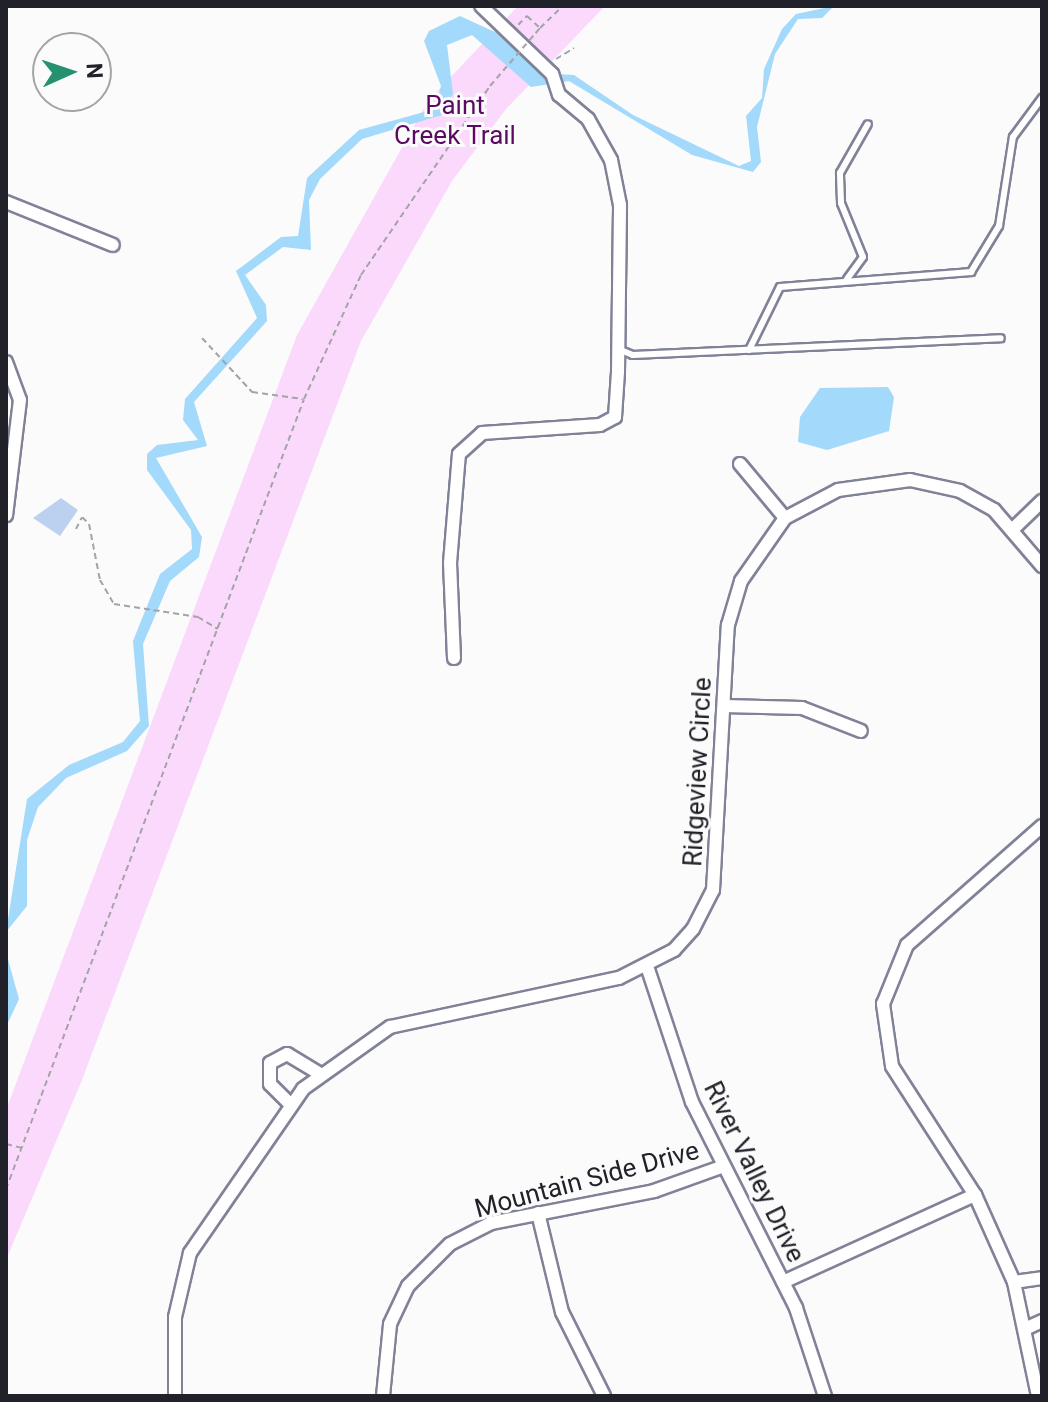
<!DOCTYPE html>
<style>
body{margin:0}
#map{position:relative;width:1048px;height:1402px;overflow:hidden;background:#fbfbfb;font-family:Roboto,sans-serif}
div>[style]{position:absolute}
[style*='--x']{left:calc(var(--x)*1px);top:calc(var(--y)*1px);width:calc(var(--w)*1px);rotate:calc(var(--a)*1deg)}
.green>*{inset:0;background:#fbd9fd}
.water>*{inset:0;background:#a3d9fa}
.building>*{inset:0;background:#bcd1f0}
.path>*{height:2px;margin-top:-1px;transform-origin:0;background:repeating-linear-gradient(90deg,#a4a4a7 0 6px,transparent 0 10px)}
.roads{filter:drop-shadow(2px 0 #808297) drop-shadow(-2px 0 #808297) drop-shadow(0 2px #808297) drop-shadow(0 -2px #808297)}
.service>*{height:6px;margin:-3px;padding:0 3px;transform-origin:3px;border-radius:3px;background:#fff}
.minor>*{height:12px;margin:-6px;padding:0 6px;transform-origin:6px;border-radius:6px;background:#fff}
.path-bridge>*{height:2px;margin-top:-1px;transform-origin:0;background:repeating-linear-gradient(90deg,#a4a4a7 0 6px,transparent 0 10px)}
span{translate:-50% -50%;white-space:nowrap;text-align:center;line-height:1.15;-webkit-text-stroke:6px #fbfbfb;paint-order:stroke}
.park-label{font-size:26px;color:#5b0962}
.street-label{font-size:26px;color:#202129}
.frame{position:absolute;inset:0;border:8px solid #202129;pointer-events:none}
.north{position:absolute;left:32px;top:32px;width:80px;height:80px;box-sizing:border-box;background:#fbfbfb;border:2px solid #a3a4a7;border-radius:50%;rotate:87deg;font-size:22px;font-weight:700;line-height:32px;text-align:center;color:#202129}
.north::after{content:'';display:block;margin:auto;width:28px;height:36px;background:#259171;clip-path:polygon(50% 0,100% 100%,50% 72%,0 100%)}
</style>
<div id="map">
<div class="green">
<div style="clip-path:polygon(518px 6px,605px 6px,506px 109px,452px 181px,361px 341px,82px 1080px,6px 1260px,6px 1110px,297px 335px,428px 101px)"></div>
</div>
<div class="water">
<div style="clip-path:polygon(834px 6px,822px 18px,798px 19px,775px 54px,757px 127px,761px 162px,753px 172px,692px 155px,569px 81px,531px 87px,472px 35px,447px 45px,453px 94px,442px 115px,362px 139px,320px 179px,309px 200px,311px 250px,283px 247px,245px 275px,266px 305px,267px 321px,194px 402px,207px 446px,156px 458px,202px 537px,199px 557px,170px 581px,143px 644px,149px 726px,127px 751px,66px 778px,38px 807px,27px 840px,27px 906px,6px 932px,27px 799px,69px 765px,123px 742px,140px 721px,133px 641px,160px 574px,192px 549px,191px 530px,147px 470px,147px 454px,157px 445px,198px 440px,183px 420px,185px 399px,257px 318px,236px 271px,281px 237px,298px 236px,307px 178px,359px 130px,424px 112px,437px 101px,441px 86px,424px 41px,429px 31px,460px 16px,497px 33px,539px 73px,574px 75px,633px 115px,739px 166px,751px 161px,746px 116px,762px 98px,764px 69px,782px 29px,796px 14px)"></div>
<div style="clip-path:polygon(820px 388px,888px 387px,894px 397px,889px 431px,827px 450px,798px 442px,800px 417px)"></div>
<div style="clip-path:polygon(6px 952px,19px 999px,6px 1027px,7px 999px)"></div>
</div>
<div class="building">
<div style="clip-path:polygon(61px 498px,78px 510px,60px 536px,33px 518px)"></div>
</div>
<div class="path">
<div style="--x:518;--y:25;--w:13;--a:-45"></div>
<div style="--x:527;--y:16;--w:18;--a:43"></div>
<div style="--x:540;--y:28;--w:32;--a:-44"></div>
<div style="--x:556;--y:59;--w:21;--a:-31"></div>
<div style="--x:202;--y:338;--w:74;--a:47.2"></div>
<div style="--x:252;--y:392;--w:51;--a:7.8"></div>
<div style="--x:76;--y:529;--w:13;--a:-63"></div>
<div style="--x:82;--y:517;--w:10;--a:45"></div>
<div style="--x:89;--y:524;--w:57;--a:78.9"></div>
<div style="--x:100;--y:580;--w:28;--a:60"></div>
<div style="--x:114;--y:604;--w:85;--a:8.8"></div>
<div style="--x:198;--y:617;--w:23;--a:31"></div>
<div style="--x:6;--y:1144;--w:16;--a:14"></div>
<div style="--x:6;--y:1189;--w:844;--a:-69.33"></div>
<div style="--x:304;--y:399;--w:136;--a:-65.3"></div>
<div style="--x:361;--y:275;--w:229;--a:-55.7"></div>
</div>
<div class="roads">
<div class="service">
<div style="--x:847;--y:279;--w:27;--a:-54"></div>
<div style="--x:863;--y:257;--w:58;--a:-112.2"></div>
<div style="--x:841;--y:203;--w:30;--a:-92"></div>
<div style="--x:840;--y:173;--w:56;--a:-60.3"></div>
<div style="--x:618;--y:349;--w:16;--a:22"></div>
<div style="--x:633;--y:355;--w:368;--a:-2.6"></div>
<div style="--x:749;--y:350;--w:70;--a:-63.8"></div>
<div style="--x:780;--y:287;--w:192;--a:-4.5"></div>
<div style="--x:971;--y:272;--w:54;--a:-58.7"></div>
<div style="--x:999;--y:226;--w:90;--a:-81.1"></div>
<div style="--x:1013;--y:137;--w:49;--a:-53.4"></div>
</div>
<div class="minor">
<div style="--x:6;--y:202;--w:115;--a:21.9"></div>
<div style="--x:6;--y:362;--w:40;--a:69.8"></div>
<div style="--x:20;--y:400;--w:116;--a:96.9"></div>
<div style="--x:740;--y:464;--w:70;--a:50.2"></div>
<div style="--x:1012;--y:530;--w:42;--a:-44"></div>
<div style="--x:454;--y:658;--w:95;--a:-92.4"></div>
<div style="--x:450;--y:563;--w:109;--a:-85.3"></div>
<div style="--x:459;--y:454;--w:31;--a:-42"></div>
<div style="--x:482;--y:433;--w:118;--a:-3.9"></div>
<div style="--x:600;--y:425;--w:17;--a:-28"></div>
<div style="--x:615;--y:417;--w:45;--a:-86.2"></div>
<div style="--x:618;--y:372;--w:167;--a:-89.3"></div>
<div style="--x:620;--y:205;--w:46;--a:-101.3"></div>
<div style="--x:611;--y:160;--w:47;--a:-119.3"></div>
<div style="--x:588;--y:119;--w:38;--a:-140"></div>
<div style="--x:559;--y:95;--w:22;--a:-108"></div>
<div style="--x:552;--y:74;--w:98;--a:-136.2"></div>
<div style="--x:724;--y:706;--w:78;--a:1.5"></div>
<div style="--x:802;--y:708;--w:63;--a:21.3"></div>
<div style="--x:647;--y:966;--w:143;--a:71.7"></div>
<div style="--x:692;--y:1102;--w:231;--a:63.2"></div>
<div style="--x:796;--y:1308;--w:93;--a:71.8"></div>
<div style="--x:290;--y:1104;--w:28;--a:-135"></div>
<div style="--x:270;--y:1084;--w:21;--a:-90"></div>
<div style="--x:270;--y:1063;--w:19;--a:-28"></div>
<div style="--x:287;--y:1054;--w:39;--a:31"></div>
<div style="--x:538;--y:1213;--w:102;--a:76.4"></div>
<div style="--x:562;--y:1312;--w:94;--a:63.4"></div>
<div style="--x:783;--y:1282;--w:211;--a:-24.4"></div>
<div style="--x:1014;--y:1282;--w:28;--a:-8"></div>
<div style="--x:1027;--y:1328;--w:17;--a:-25"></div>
<div style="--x:175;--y:1396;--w:79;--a:-90"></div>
<div style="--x:175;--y:1317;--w:66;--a:-76.8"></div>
<div style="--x:190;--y:1253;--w:199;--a:-55.4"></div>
<div style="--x:303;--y:1089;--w:107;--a:-35.5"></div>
<div style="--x:390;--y:1027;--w:234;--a:-12.1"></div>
<div style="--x:619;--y:978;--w:62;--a:-27"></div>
<div style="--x:674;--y:950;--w:28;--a:-48"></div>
<div style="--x:693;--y:929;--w:44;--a:-62.9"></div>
<div style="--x:713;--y:890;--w:265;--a:-86.8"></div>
<div style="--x:728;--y:625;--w:46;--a:-73.5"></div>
<div style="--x:741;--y:581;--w:77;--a:-55.1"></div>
<div style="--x:785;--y:518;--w:60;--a:-27.8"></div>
<div style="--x:838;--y:490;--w:73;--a:-7.9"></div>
<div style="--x:910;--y:480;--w:51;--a:12.4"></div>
<div style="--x:960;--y:491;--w:39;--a:29"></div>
<div style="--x:994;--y:510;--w:74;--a:49.4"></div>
<div style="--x:383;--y:1396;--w:72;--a:-84.4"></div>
<div style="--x:390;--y:1324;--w:42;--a:-64.7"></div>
<div style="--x:408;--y:1286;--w:59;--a:-45"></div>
<div style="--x:450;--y:1244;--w:46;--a:-27.1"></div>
<div style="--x:491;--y:1223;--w:166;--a:-11.1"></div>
<div style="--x:654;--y:1191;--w:71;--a:-19.7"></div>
<div style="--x:1038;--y:1396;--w:116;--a:-101.9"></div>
<div style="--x:1014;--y:1282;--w:95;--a:-114.1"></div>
<div style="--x:975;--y:1195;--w:153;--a:-122.8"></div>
<div style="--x:892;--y:1066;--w:63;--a:-98.3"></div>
<div style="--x:883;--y:1004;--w:64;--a:-67.9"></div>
<div style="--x:907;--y:945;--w:180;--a:-41.4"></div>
</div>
</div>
<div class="path-bridge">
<div style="--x:490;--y:86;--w:77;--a:-49.2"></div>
</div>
<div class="park-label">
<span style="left:455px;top:121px">Paint<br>Creek Trail</span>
</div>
<div class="street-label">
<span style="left:698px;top:772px;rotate:-87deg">Ridgeview Circle</span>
<span style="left:754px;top:1172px;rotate:64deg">River Valley Drive</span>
<span style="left:587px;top:1180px;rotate:-15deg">Mountain Side Drive</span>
</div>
<div class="frame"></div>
<div class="north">N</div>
</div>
